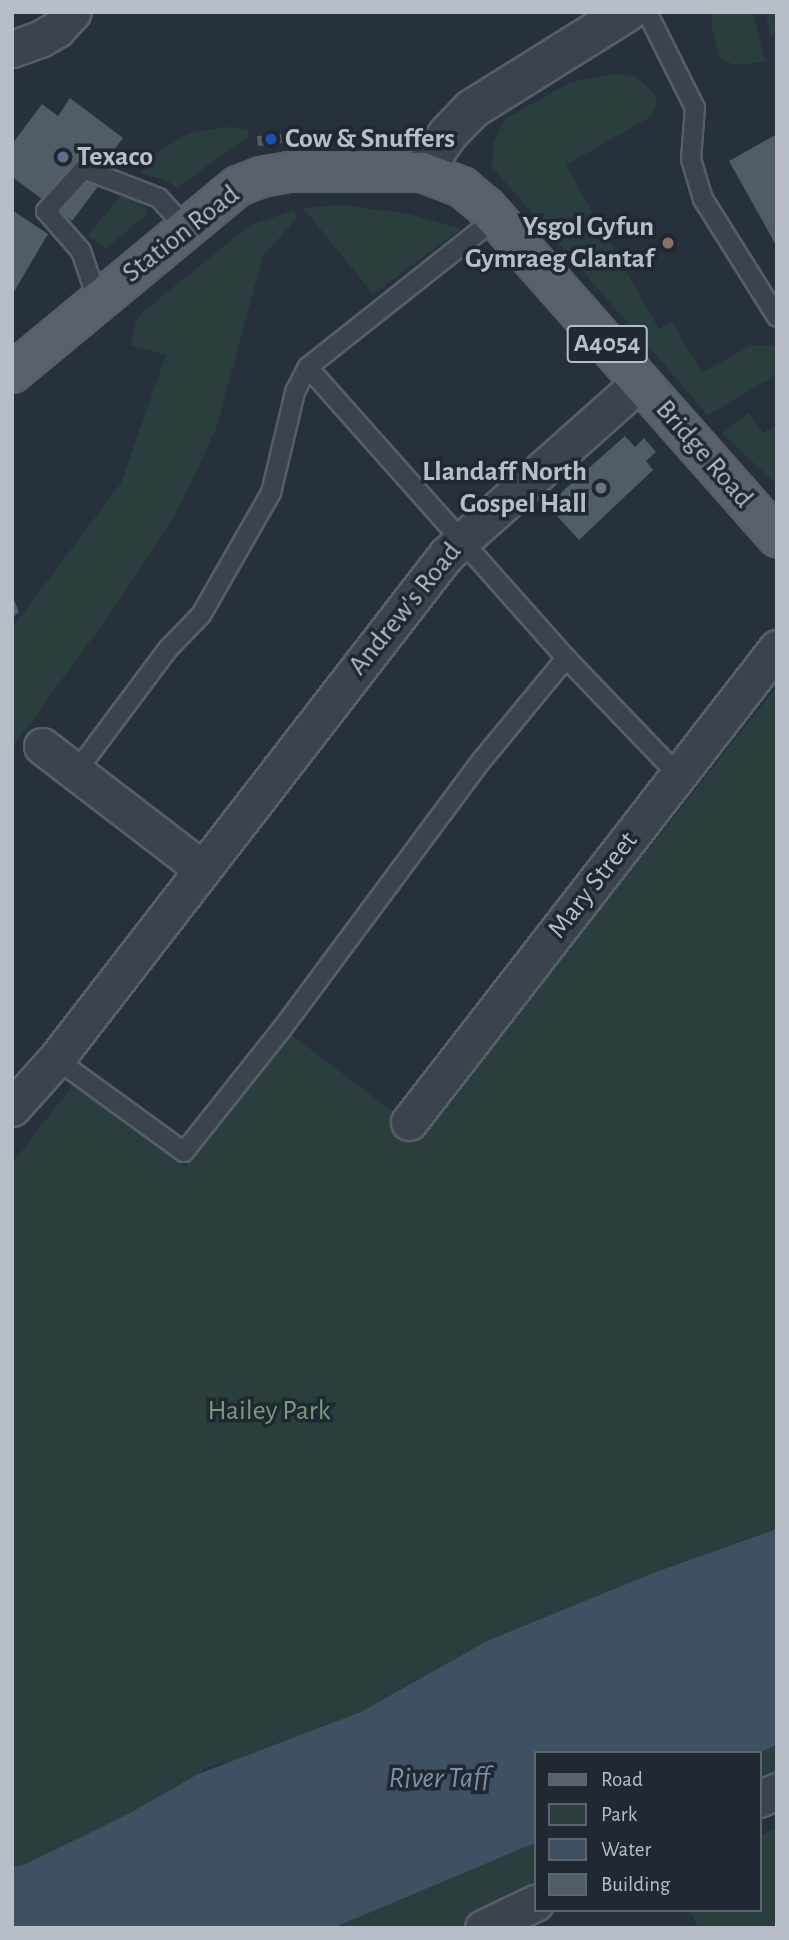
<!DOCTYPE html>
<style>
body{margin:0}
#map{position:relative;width:789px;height:1940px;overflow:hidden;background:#27313c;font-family:"Alegreya Sans",sans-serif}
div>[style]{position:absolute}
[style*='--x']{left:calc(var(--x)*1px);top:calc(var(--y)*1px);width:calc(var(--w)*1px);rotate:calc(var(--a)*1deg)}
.green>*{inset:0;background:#2a3e3e}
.water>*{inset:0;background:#3f5062}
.building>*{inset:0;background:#505c67}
.roads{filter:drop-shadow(2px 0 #565e67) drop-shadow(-2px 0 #565e67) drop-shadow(0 2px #565e67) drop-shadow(0 -2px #565e67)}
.service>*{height:18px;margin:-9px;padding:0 9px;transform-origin:9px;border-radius:9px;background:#3b434c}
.minor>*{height:35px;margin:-17.5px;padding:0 17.5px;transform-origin:17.5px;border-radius:17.5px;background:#3b434c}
.tertiary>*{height:38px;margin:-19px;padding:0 19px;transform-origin:19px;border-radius:19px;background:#3b434c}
.primary>*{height:38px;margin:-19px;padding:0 19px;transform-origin:19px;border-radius:19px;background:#59626c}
.dots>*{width:19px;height:19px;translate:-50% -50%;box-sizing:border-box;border:4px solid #202831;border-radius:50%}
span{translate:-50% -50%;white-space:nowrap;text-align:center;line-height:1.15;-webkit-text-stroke:7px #202831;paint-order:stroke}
.shield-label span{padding:2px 5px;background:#202831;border:2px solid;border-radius:5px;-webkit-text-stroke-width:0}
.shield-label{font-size:26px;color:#b7bec7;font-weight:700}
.poi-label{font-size:28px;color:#b7bec7;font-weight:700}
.left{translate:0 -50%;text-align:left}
.right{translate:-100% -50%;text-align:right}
.street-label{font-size:28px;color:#b7bec7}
.park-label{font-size:28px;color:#789a7e}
.water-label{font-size:30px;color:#7b91a7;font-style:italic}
.frame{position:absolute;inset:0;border:14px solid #b7bec7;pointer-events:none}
.legend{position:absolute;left:534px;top:1751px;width:228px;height:161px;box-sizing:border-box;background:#202831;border:2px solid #5c646d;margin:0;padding:9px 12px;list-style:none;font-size:21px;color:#b7bec7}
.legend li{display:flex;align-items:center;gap:14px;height:35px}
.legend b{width:35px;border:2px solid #5c646d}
</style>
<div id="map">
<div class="green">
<div style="clip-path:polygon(711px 12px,753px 12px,765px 62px,734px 65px,720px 58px,712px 28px)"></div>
<div style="clip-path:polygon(766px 12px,777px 12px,777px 33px,770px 36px)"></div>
<div style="clip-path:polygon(615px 74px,635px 76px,655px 95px,657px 102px,652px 116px,566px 165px,659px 329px,672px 322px,702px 373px,751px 345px,777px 346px,777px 374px,708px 415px,492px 167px,494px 142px,505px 119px,571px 82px)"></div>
<div style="clip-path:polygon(226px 127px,249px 129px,247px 138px,176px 188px,169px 182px,141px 173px,154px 155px,187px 134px)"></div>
<div style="clip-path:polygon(121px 195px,143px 204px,148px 213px,105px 249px,88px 235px)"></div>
<div style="clip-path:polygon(340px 205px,405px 213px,461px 229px,373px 294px,303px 208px)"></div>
<div style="clip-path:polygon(293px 211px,298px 217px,263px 256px,216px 429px,179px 508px,122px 597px,12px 748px,12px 628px,121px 483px,166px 355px,131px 345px,137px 317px,250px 225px)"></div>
<div style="clip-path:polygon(748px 413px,763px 433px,777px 425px,777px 485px,722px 433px)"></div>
<div style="clip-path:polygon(777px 686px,777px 1529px,656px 1572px,489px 1640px,373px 1714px,261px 1759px,221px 1763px,204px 1768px,193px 1782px,12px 1896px,12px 1164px,75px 1082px,186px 1167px,202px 1134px,228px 1112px,254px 1074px,289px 1033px,424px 1135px,541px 986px,542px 976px,549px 963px,569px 950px,582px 930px,589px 908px,606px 885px,651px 846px)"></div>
<div style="clip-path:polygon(777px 1745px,777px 1791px,759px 1799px,759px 1753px)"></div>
<div style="clip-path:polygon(777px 1828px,777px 1928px,698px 1928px,690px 1910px,759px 1910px,759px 1837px)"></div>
<div style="clip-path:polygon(535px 1843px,535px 1903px,483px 1928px,333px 1928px)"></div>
</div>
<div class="water">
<div style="clip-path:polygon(777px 1529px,777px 1745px,759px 1753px,535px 1753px,535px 1843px,333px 1928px,12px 1928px,12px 1867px,24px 1865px,130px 1813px,198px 1774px,361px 1712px,489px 1640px,656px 1572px)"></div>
</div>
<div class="building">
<div style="clip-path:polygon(70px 98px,123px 138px,110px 155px,118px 160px,72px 221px,12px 177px,12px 144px,42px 104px,58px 116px)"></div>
<div style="clip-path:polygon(281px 134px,282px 143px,258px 146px,257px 136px)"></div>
<div style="clip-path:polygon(777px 134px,777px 247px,729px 161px)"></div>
<div style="clip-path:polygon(12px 210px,48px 234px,12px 295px)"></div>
<div style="clip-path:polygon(625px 436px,635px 447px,644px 438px,656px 452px,646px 461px,653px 470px,579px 540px,547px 505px)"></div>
<div style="clip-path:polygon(12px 595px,19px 612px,12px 618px)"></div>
</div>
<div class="roads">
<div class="service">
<div style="--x:647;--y:12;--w:107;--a:63.4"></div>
<div style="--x:695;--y:108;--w:51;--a:94.5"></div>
<div style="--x:691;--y:159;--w:42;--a:73.3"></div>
<div style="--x:703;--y:199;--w:139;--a:57.9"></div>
<div style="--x:98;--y:301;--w:53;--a:-108.8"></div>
<div style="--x:81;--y:251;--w:53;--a:-131.2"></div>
<div style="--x:46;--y:211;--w:57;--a:-47.9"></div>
<div style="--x:84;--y:169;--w:80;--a:21.1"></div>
<div style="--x:159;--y:198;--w:39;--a:48"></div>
<div style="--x:566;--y:658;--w:163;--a:46.2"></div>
<div style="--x:76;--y:772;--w:154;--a:-53.2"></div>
<div style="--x:168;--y:649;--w:47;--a:-45.9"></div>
<div style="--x:201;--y:615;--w:141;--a:-60.2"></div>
<div style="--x:271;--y:493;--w:104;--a:-76.6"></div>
<div style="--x:295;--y:392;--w:28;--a:-63"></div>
<div style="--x:56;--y:1059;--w:158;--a:36"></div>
<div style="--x:184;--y:1152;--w:157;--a:-51.5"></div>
<div style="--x:282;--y:1029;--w:335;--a:-53.4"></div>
<div style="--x:482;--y:760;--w:132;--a:-50.5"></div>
<div style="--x:566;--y:658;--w:389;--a:-131.6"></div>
<div style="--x:308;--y:367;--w:240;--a:-38.4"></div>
</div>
<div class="minor">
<div style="--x:12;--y:49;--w:30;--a:-20"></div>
<div style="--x:40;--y:39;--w:20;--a:-30"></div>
<div style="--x:57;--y:29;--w:23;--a:-47"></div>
<div style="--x:42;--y:746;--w:200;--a:37.5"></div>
<div style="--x:12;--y:1108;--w:66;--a:-48.1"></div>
<div style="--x:56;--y:1059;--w:637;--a:-52.27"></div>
<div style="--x:446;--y:555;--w:261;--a:-41.7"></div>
<div style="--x:409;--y:1122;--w:600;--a:-52.18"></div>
<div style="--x:759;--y:1799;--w:20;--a:-24"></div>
<div style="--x:483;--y:1928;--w:58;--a:-25.7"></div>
</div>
<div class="tertiary">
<div style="--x:422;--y:172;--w:46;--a:-55.6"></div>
<div style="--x:448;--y:134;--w:35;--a:-46"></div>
<div style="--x:472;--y:109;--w:183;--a:-32"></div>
</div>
<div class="primary">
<div style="--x:12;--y:373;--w:293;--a:-39.6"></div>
<div style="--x:238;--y:186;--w:25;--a:-21"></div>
<div style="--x:261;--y:177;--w:28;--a:-10"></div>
<div style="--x:289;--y:172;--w:133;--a:0"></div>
<div style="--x:422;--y:172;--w:43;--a:20.6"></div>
<div style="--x:462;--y:187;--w:33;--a:40"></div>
<div style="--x:487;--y:208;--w:439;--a:48.6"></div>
</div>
</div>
<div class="dots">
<div style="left:271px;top:139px;background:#1a4fb4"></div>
<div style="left:63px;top:157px;background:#5c6f8a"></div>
<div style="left:668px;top:243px;background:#8d6e63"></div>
<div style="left:601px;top:488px;background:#6b7280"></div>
</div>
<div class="shield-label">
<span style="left:607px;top:344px">A4054</span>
</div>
<div class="poi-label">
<span class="left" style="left:285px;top:139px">Cow &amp; Snuffers</span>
<span class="left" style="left:77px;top:157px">Texaco</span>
<span class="right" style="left:654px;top:243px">Ysgol Gyfun<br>Gymraeg Glantaf</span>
<span class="right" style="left:587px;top:488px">Llandaff North<br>Gospel Hall</span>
</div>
<div class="street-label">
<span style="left:181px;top:234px;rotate:-38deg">Station Road</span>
<span style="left:704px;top:454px;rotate:49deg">Bridge Road</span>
<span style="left:405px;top:609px;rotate:-51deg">Andrew's Road</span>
<span style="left:593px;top:885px;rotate:-52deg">Mary Street</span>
</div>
<div class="park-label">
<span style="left:269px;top:1411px">Hailey Park</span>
</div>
<div class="water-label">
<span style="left:439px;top:1778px">River Taff</span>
</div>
<div class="frame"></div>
<ul class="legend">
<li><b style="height:9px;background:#59626c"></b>Road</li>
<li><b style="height:19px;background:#2a3e3e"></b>Park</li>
<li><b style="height:19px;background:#3f5062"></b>Water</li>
<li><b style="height:19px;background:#505c67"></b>Building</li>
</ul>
</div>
